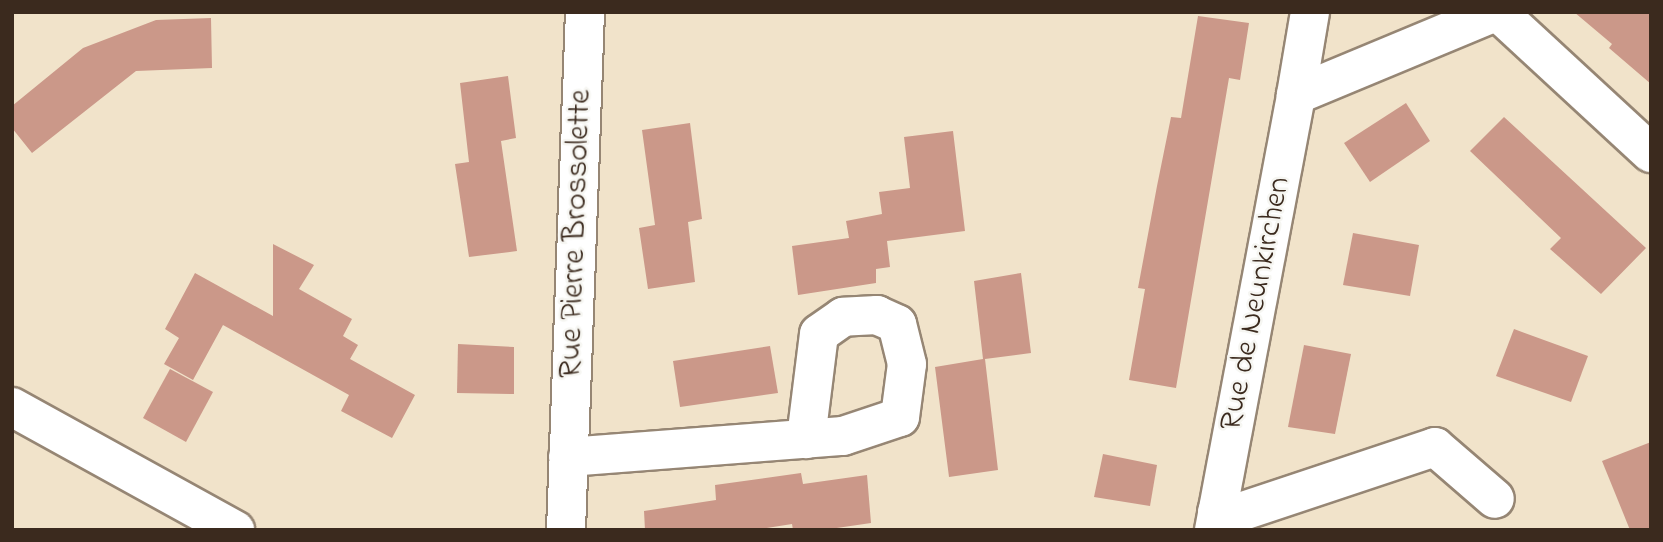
<!DOCTYPE html>
<style>
body{margin:0}
#map{position:relative;width:1663px;height:542px;overflow:hidden;background:#f1e3ca;font-family:"Indie Flower",sans-serif}
div>[style]{position:absolute}
[style*='--x']{left:calc(var(--x)*1px);top:calc(var(--y)*1px);width:calc(var(--w)*1px);rotate:calc(var(--a)*1deg)}
.building>*{inset:0;background:#cb9889}
.roads{filter:drop-shadow(2px 0 #968674) drop-shadow(-2px 0 #968674) drop-shadow(0 2px #968674) drop-shadow(0 -2px #968674)}
.minor>*{height:38px;margin:-19px;padding:0 19px;transform-origin:19px;border-radius:19px;background:#fff}
span{translate:-50% -50%;white-space:nowrap;text-align:center;line-height:1.15;-webkit-text-stroke:5px #f6f6f2;paint-order:stroke}
.street-label{font-size:32px;color:#3b2a1e}
.frame{position:absolute;inset:0;border:14px solid #3b2a1e;pointer-events:none}
</style>
<div id="map">
<div class="building">
<div style="clip-path:polygon(1574px 12px,1651px 12px,1651px 84px,1609px 48px,1612px 44px)"></div>
<div style="clip-path:polygon(1198px 16px,1249px 23px,1240px 80px,1229px 78px,1176px 388px,1129px 380px,1145px 289px,1138px 288px,1157px 186px,1171px 117px,1181px 118px)"></div>
<div style="clip-path:polygon(211px 18px,212px 68px,136px 71px,32px 153px,12px 128px,12px 106px,83px 48px,156px 20px)"></div>
<div style="clip-path:polygon(508px 76px,516px 138px,501px 141px,517px 251px,469px 257px,455px 164px,469px 162px,460px 83px)"></div>
<div style="clip-path:polygon(1406px 103px,1430px 141px,1370px 182px,1344px 143px)"></div>
<div style="clip-path:polygon(1504px 117px,1646px 248px,1601px 294px,1550px 249px,1561px 238px,1470px 151px)"></div>
<div style="clip-path:polygon(690px 123px,702px 219px,688px 222px,695px 282px,648px 289px,639px 228px,655px 225px,642px 130px)"></div>
<div style="clip-path:polygon(953px 131px,965px 231px,887px 241px,890px 267px,876px 269px,876px 283px,798px 295px,792px 246px,849px 238px,846px 221px,882px 214px,879px 192px,910px 188px,904px 137px)"></div>
<div style="clip-path:polygon(1353px 233px,1419px 245px,1410px 296px,1343px 285px)"></div>
<div style="clip-path:polygon(273px 244px,314px 265px,299px 289px,352px 319px,343px 336px,358px 345px,350px 359px,415px 395px,392px 438px,341px 411px,349px 395px,223px 325px,193px 380px,164px 364px,179px 338px,165px 329px,195px 273px,273px 316px)"></div>
<div style="clip-path:polygon(1021px 273px,1031px 353px,985px 359px,998px 470px,949px 477px,935px 367px,983px 359px,974px 281px)"></div>
<div style="clip-path:polygon(1514px 329px,1588px 356px,1571px 402px,1496px 376px)"></div>
<div style="clip-path:polygon(458px 344px,514px 347px,514px 394px,457px 393px)"></div>
<div style="clip-path:polygon(1304px 345px,1351px 354px,1335px 434px,1288px 427px)"></div>
<div style="clip-path:polygon(770px 346px,778px 393px,680px 407px,673px 361px)"></div>
<div style="clip-path:polygon(170px 369px,213px 392px,186px 442px,143px 418px)"></div>
<div style="clip-path:polygon(1651px 442px,1651px 530px,1630px 530px,1602px 461px)"></div>
<div style="clip-path:polygon(1103px 454px,1157px 465px,1150px 506px,1094px 497px)"></div>
<div style="clip-path:polygon(801px 473px,803px 484px,867px 475px,871px 523px,823px 530px,793px 530px,792px 524px,754px 530px,645px 530px,644px 511px,716px 500px,715px 485px)"></div>
</div>
<div class="roads">
<div class="minor">
<div style="--x:1498;--y:12;--w:208;--a:42.7"></div>
<div style="--x:1296;--y:95;--w:84;--a:-80.4"></div>
<div style="--x:12;--y:407;--w:255;--a:28.9"></div>
<div style="--x:568;--y:457;--w:276;--a:-4.4"></div>
<div style="--x:843;--y:436;--w:60;--a:-18.4"></div>
<div style="--x:900;--y:417;--w:53;--a:-82.5"></div>
<div style="--x:907;--y:364;--w:41;--a:-104"></div>
<div style="--x:897;--y:324;--w:22;--a:-156"></div>
<div style="--x:877;--y:315;--w:34;--a:177"></div>
<div style="--x:843;--y:317;--w:29;--a:145"></div>
<div style="--x:819;--y:334;--w:106;--a:97.1"></div>
<div style="--x:1217;--y:512;--w:17;--a:7"></div>
<div style="--x:1234;--y:514;--w:212;--a:-18.4"></div>
<div style="--x:1435;--y:447;--w:79;--a:40.9"></div>
<div style="--x:566;--y:530;--w:518;--a:-87.9"></div>
<div style="--x:1214;--y:530;--w:443;--a:-79.3"></div>
<div style="--x:1296;--y:95;--w:216;--a:-22.6"></div>
</div>
</div>
<div class="street-label">
<span style="left:577px;top:234px;rotate:-88deg">Rue Pierre Brossolette</span>
<span style="left:1257px;top:304px;rotate:-79deg">Rue de Neunkirchen</span>
</div>
<div class="frame"></div>
</div>
